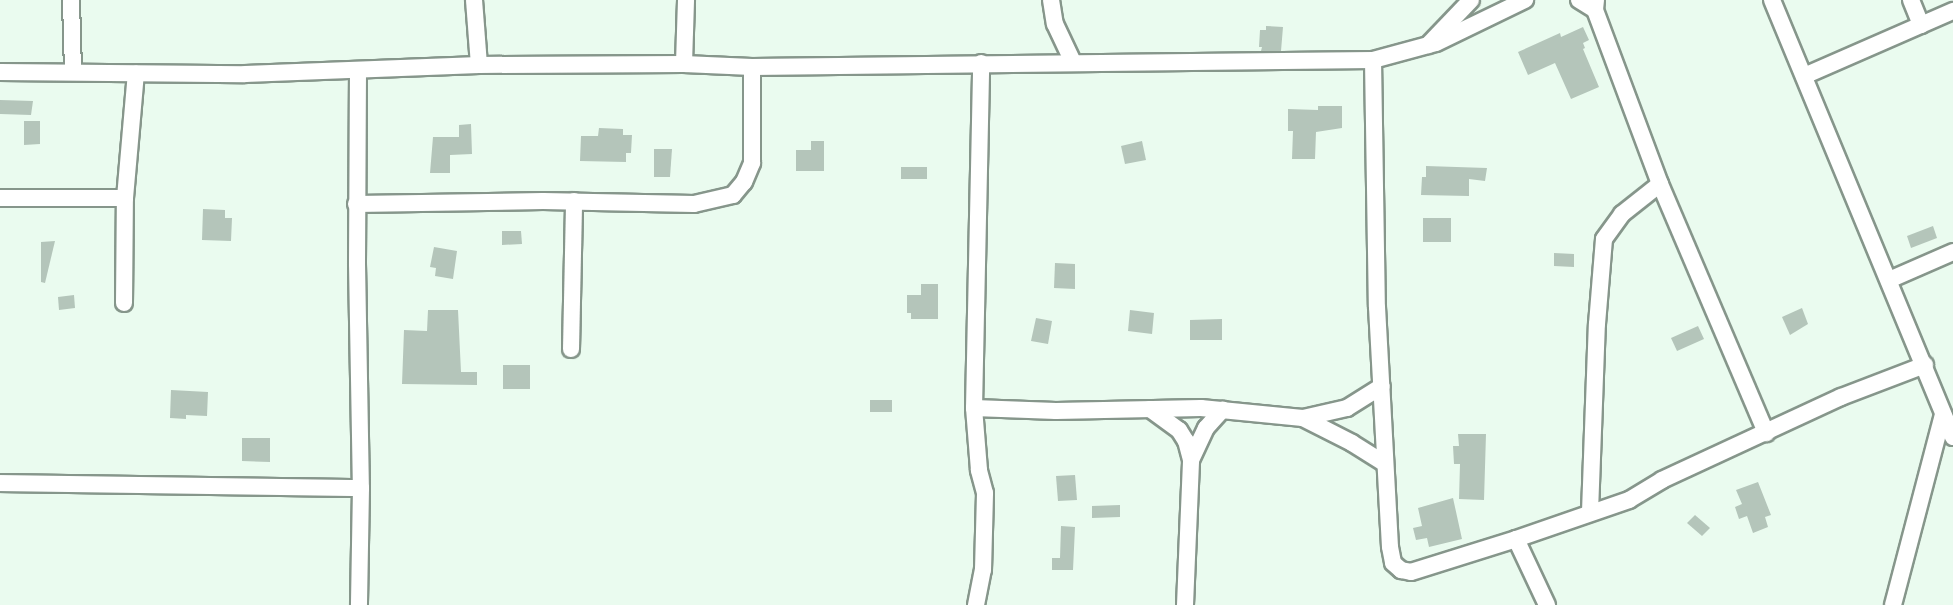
<!DOCTYPE html>
<style>
body{margin:0}
#map{position:relative;width:1953px;height:605px;overflow:hidden;background:#eafbef;font-family:Karla,sans-serif}
div>[style]{position:absolute}
[style*='--x']{left:calc(var(--x)*1px);top:calc(var(--y)*1px);width:calc(var(--w)*1px);rotate:calc(var(--a)*1deg)}
.building>*{inset:0;background:#b4c5ba}
.roads{filter:drop-shadow(2px 0 #86968b) drop-shadow(-2px 0 #86968b) drop-shadow(0 2px #86968b) drop-shadow(0 -2px #86968b)}
.street>*{height:16px;margin:-8px;padding:0 8px;transform-origin:8px;border-radius:8px;background:#fff}
span{translate:-50% -50%;white-space:nowrap;text-align:center;line-height:1.15;-webkit-text-stroke:5px #fff;paint-order:stroke}
</style>
<div id="map">
<div class="building">
<div style="clip-path:polygon(1266px 26px,1283px 27px,1281px 51px,1261px 51px,1262px 47px,1259px 47px,1260px 30px,1266px 30px)"></div>
<div style="clip-path:polygon(1583px 27px,1589px 40px,1583px 43px,1585px 48px,1583px 49px,1599px 87px,1571px 99px,1555px 63px,1528px 75px,1518px 52px,1560px 33px,1561px 37px)"></div>
<div style="clip-path:polygon(0 100px,33px 101px,31px 115px,0 114px)"></div>
<div style="clip-path:polygon(1318px 106px,1342px 106px,1342px 128px,1316px 132px,1315px 159px,1292px 159px,1293px 131px,1288px 131px,1288px 109px,1318px 110px)"></div>
<div style="clip-path:polygon(24px 121px,40px 121px,40px 144px,24px 145px)"></div>
<div style="clip-path:polygon(471px 124px,472px 154px,450px 155px,450px 173px,430px 173px,433px 137px,459px 137px,459px 125px)"></div>
<div style="clip-path:polygon(599px 128px,623px 129px,623px 135px,632px 135px,631px 153px,626px 153px,626px 162px,580px 161px,581px 136px,598px 136px)"></div>
<div style="clip-path:polygon(811px 141px,824px 141px,824px 171px,796px 171px,796px 150px,811px 150px)"></div>
<div style="clip-path:polygon(1142px 141px,1146px 160px,1125px 164px,1121px 146px)"></div>
<div style="clip-path:polygon(654px 149px,672px 149px,670px 177px,654px 177px)"></div>
<div style="clip-path:polygon(1426px 166px,1487px 168px,1485px 181px,1469px 179px,1469px 196px,1421px 195px,1422px 177px,1426px 177px)"></div>
<div style="clip-path:polygon(901px 167px,927px 167px,927px 179px,901px 179px)"></div>
<div style="clip-path:polygon(203px 209px,225px 210px,225px 218px,232px 218px,231px 241px,202px 240px)"></div>
<div style="clip-path:polygon(1423px 218px,1451px 218px,1451px 242px,1423px 242px)"></div>
<div style="clip-path:polygon(1933px 226px,1937px 238px,1911px 248px,1907px 236px)"></div>
<div style="clip-path:polygon(502px 231px,521px 231px,522px 244px,502px 245px)"></div>
<div style="clip-path:polygon(55px 241px,45px 283px,41px 282px,41px 242px)"></div>
<div style="clip-path:polygon(434px 247px,457px 251px,453px 279px,435px 276px,436px 268px,430px 267px)"></div>
<div style="clip-path:polygon(1554px 253px,1574px 254px,1574px 267px,1554px 266px)"></div>
<div style="clip-path:polygon(1055px 263px,1075px 264px,1075px 289px,1054px 288px)"></div>
<div style="clip-path:polygon(921px 284px,938px 284px,938px 319px,911px 319px,911px 313px,907px 313px,907px 295px,921px 295px)"></div>
<div style="clip-path:polygon(74px 295px,75px 308px,59px 310px,58px 297px)"></div>
<div style="clip-path:polygon(1802px 308px,1808px 324px,1790px 335px,1782px 317px)"></div>
<div style="clip-path:polygon(428px 310px,458px 310px,461px 372px,477px 372px,477px 385px,402px 384px,404px 330px,427px 331px)"></div>
<div style="clip-path:polygon(1130px 310px,1154px 313px,1152px 334px,1128px 331px)"></div>
<div style="clip-path:polygon(1036px 318px,1052px 321px,1048px 344px,1031px 341px)"></div>
<div style="clip-path:polygon(1222px 319px,1222px 340px,1190px 340px,1190px 320px)"></div>
<div style="clip-path:polygon(1698px 326px,1704px 339px,1677px 351px,1671px 338px)"></div>
<div style="clip-path:polygon(503px 365px,530px 365px,530px 389px,503px 389px)"></div>
<div style="clip-path:polygon(171px 390px,208px 392px,207px 416px,186px 415px,186px 419px,170px 418px)"></div>
<div style="clip-path:polygon(870px 400px,892px 400px,892px 412px,870px 412px)"></div>
<div style="clip-path:polygon(1458px 434px,1486px 434px,1484px 500px,1459px 499px,1460px 464px,1454px 464px,1453px 446px,1459px 446px)"></div>
<div style="clip-path:polygon(242px 438px,270px 438px,270px 462px,242px 461px)"></div>
<div style="clip-path:polygon(1075px 475px,1077px 500px,1058px 501px,1056px 476px)"></div>
<div style="clip-path:polygon(1758px 482px,1771px 515px,1765px 517px,1768px 527px,1753px 533px,1747px 516px,1739px 519px,1735px 507px,1742px 504px,1736px 490px)"></div>
<div style="clip-path:polygon(1453px 498px,1462px 539px,1429px 547px,1427px 538px,1416px 540px,1413px 528px,1422px 526px,1418px 508px)"></div>
<div style="clip-path:polygon(1120px 505px,1120px 517px,1092px 518px,1092px 506px)"></div>
<div style="clip-path:polygon(1695px 515px,1710px 528px,1702px 536px,1687px 523px)"></div>
<div style="clip-path:polygon(1061px 526px,1075px 527px,1073px 570px,1052px 570px,1052px 558px,1060px 558px)"></div>
</div>
<div class="roads">
<div class="street">
<div style="--x:71;--y:0;--w:72;--a:88.4"></div>
<div style="--x:474;--y:0;--w:65;--a:85.6"></div>
<div style="--x:1051;--y:0;--w:24;--a:81"></div>
<div style="--x:1055;--y:24;--w:42;--a:64.7"></div>
<div style="--x:1579;--y:0;--w:19;--a:32"></div>
<div style="--x:1596;--y:0;--w:10;--a:96"></div>
<div style="--x:1595;--y:10;--w:186;--a:69.5"></div>
<div style="--x:1660;--y:184;--w:271;--a:66.9"></div>
<div style="--x:1772;--y:0;--w:473;--a:67.5"></div>
<div style="--x:1911;--y:0;--w:27;--a:68"></div>
<div style="--x:1428;--y:45;--w:62;--a:-46.3"></div>
<div style="--x:1373;--y:60;--w:247;--a:89.1"></div>
<div style="--x:1377;--y:307;--w:240;--a:86.9"></div>
<div style="--x:1390;--y:547;--w:16;--a:79"></div>
<div style="--x:1393;--y:563;--w:11;--a:41"></div>
<div style="--x:1401;--y:570;--w:10;--a:11"></div>
<div style="--x:1411;--y:572;--w:110;--a:-17.4"></div>
<div style="--x:1516;--y:539;--w:73;--a:64.8"></div>
<div style="--x:684;--y:64;--w:64;--a:-88.2"></div>
<div style="--x:358;--y:71;--w:193;--a:90.3"></div>
<div style="--x:357;--y:264;--w:224;--a:89"></div>
<div style="--x:361;--y:488;--w:117;--a:91"></div>
<div style="--x:0;--y:72;--w:245;--a:0.5"></div>
<div style="--x:245;--y:74;--w:234;--a:-2.2"></div>
<div style="--x:479;--y:65;--w:205;--a:-0.3"></div>
<div style="--x:684;--y:64;--w:68;--a:2.5"></div>
<div style="--x:752;--y:67;--w:621;--a:-0.65"></div>
<div style="--x:1373;--y:60;--w:65;--a:-15.1"></div>
<div style="--x:1436;--y:43;--w:99;--a:-25.8"></div>
<div style="--x:1804;--y:76;--w:163;--a:-23.6"></div>
<div style="--x:0;--y:198;--w:125;--a:0"></div>
<div style="--x:356;--y:204;--w:187;--a:-0.9"></div>
<div style="--x:543;--y:201;--w:151;--a:1.1"></div>
<div style="--x:694;--y:204;--w:40;--a:-13"></div>
<div style="--x:733;--y:195;--w:17;--a:-50"></div>
<div style="--x:744;--y:182;--w:21;--a:-67"></div>
<div style="--x:752;--y:163;--w:96;--a:-90"></div>
<div style="--x:1889;--y:280;--w:70;--a:-23.6"></div>
<div style="--x:124;--y:303;--w:105;--a:-89.5"></div>
<div style="--x:125;--y:198;--w:125;--a:-85"></div>
<div style="--x:571;--y:349;--w:148;--a:-88.8"></div>
<div style="--x:974;--y:408;--w:82;--a:2.1"></div>
<div style="--x:1056;--y:411;--w:145;--a:-1.2"></div>
<div style="--x:1201;--y:408;--w:102;--a:5.6"></div>
<div style="--x:1303;--y:418;--w:45;--a:-12.8"></div>
<div style="--x:1347;--y:408;--w:41;--a:-32.2"></div>
<div style="--x:1150;--y:409;--w:36;--a:36"></div>
<div style="--x:1179;--y:430;--w:13;--a:58"></div>
<div style="--x:1186;--y:441;--w:20;--a:75"></div>
<div style="--x:1303;--y:418;--w:55;--a:27"></div>
<div style="--x:1352;--y:443;--w:39;--a:32"></div>
<div style="--x:0;--y:483;--w:361;--a:0.8"></div>
<div style="--x:1590;--y:512;--w:188;--a:-87.9"></div>
<div style="--x:1597;--y:324;--w:85;--a:-85.3"></div>
<div style="--x:1604;--y:239;--w:31;--a:-54"></div>
<div style="--x:1622;--y:214;--w:48;--a:-38.3"></div>
<div style="--x:1516;--y:539;--w:120;--a:-19"></div>
<div style="--x:1629;--y:500;--w:39;--a:-31"></div>
<div style="--x:1662;--y:480;--w:197;--a:-24.9"></div>
<div style="--x:1841;--y:397;--w:90;--a:-20.9"></div>
<div style="--x:976;--y:605;--w:36;--a:-79"></div>
<div style="--x:983;--y:570;--w:77;--a:-88.5"></div>
<div style="--x:985;--y:493;--w:24;--a:-105"></div>
<div style="--x:979;--y:470;--w:62;--a:-94.6"></div>
<div style="--x:974;--y:408;--w:345;--a:-88.8"></div>
<div style="--x:1185;--y:605;--w:145;--a:-87.6"></div>
<div style="--x:1191;--y:460;--w:35;--a:-65"></div>
<div style="--x:1206;--y:428;--w:25;--a:-48"></div>
<div style="--x:1893;--y:605;--w:197;--a:-75.3"></div>
</div>
</div>
</div>
